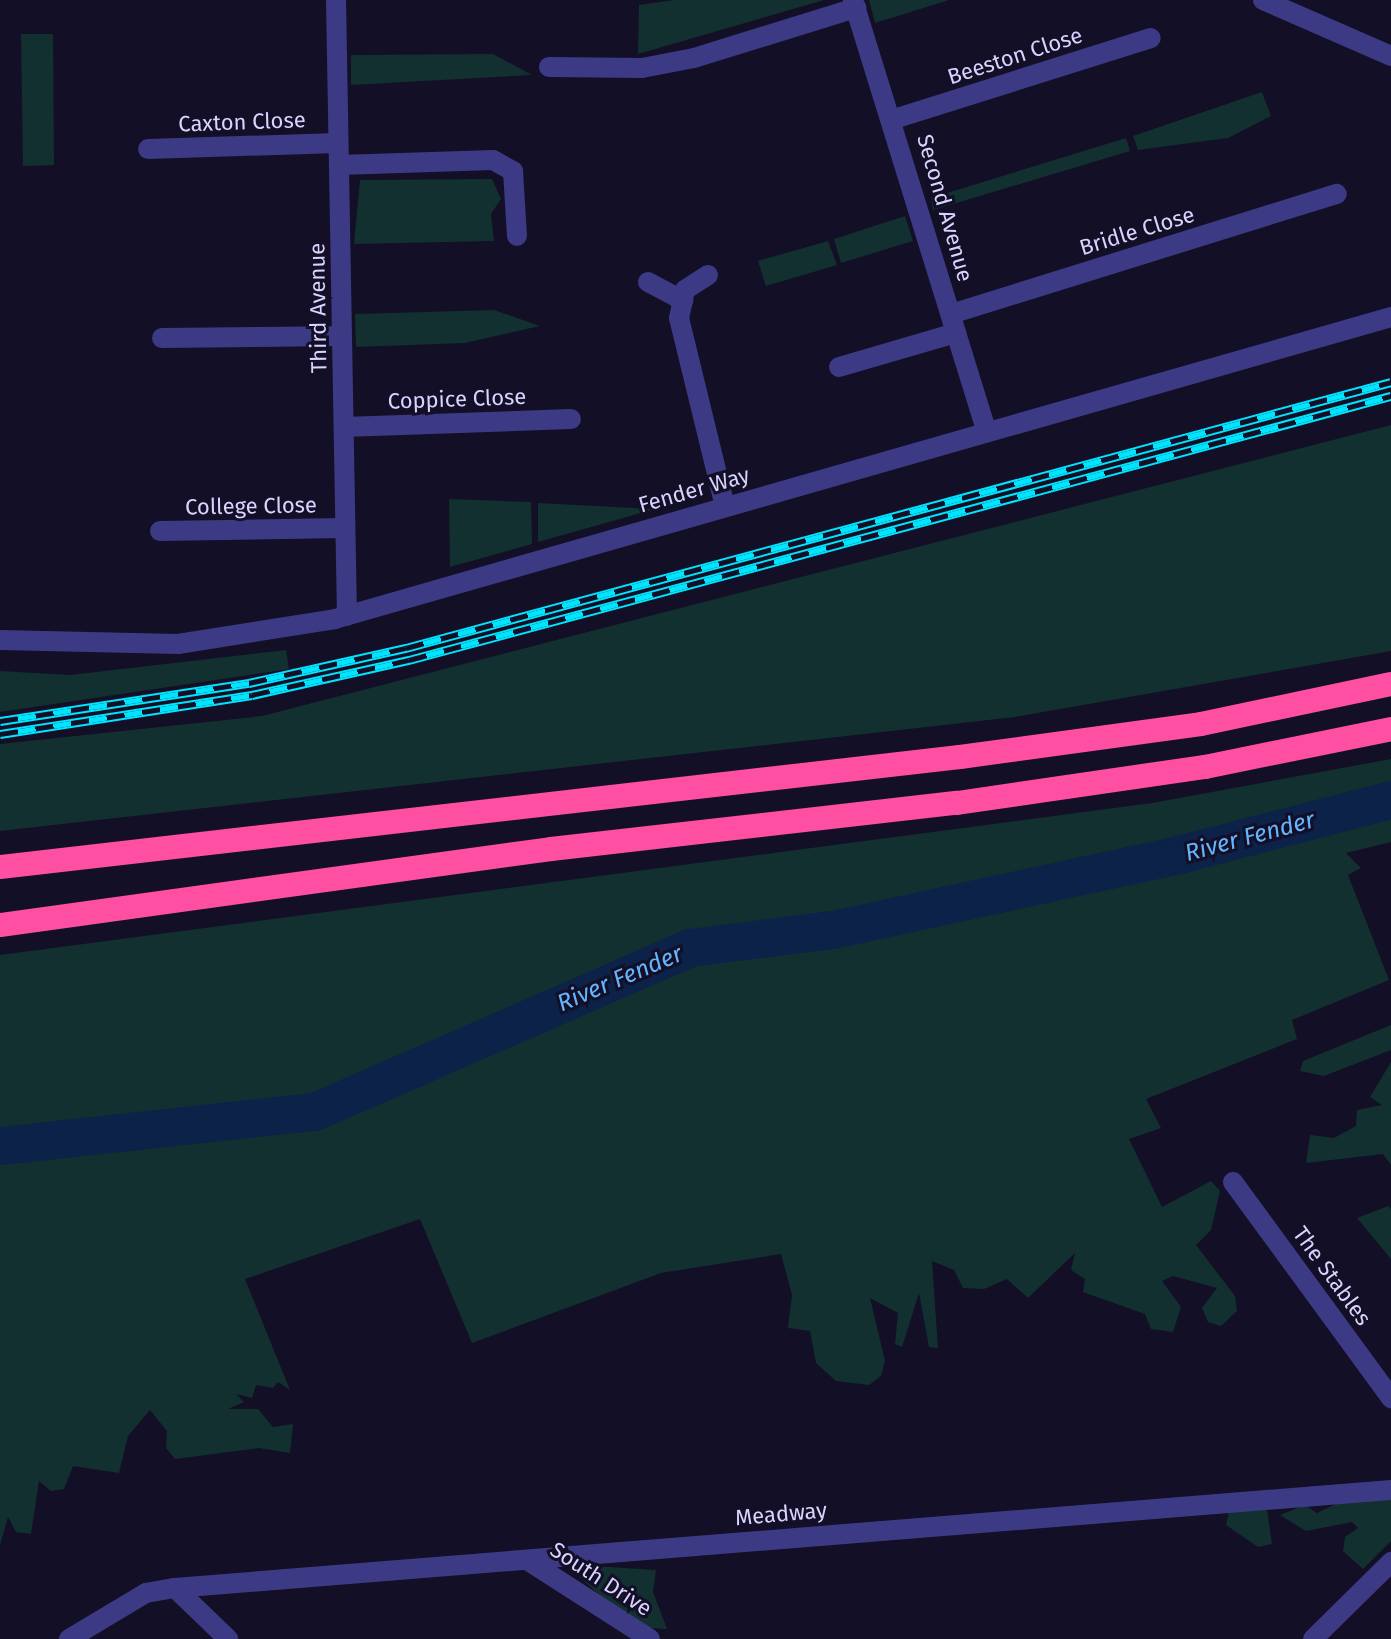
<!DOCTYPE html>
<style>
body{margin:0}
#map{position:relative;width:1391px;height:1639px;overflow:hidden;background:#130f26;font-family:"Fira Sans",sans-serif}
div>[style]{position:absolute}
[style*='--x']{left:calc(var(--x)*1px);top:calc(var(--y)*1px);width:calc(var(--w)*1px);rotate:calc(var(--a)*1deg)}
.green>*{inset:0;background:#12302f}
.river>*{height:38px;margin:-19px;padding:0 19px;transform-origin:19px;border-radius:19px;background:#0c2248}
.street>*{height:20px;margin:-10px;padding:0 10px;transform-origin:10px;border-radius:10px;background:#3d3a85}
.highway>*{height:24px;margin:-12px;padding:0 12px;transform-origin:12px;border-radius:12px;background:#ff4fa3}
.rail>*{height:9px;margin-top:-4.5px;transform-origin:0;background:repeating-linear-gradient(90deg,#130f26 0 18px,#00e5ff 0 36px);box-sizing:border-box;border-block:2px solid #00e5ff}
span{translate:-50% -50%;white-space:nowrap;text-align:center;line-height:1.15;-webkit-text-stroke:6px #130f26;paint-order:stroke}
.street-label{font-size:22px;color:#d9d4ff}
.water-label{font-size:24px;color:#62b6ff;font-style:italic}
</style>
<div id="map">
<div class="green">
<div style="clip-path:polygon(674px 0,824px 0,638px 54px,639px 5px)"></div>
<div style="clip-path:polygon(869px 0,949px 0,875px 23px)"></div>
<div style="clip-path:polygon(21px 34px,53px 34px,54px 165px,23px 166px)"></div>
<div style="clip-path:polygon(493px 54px,532px 75px,351px 85px,351px 55px)"></div>
<div style="clip-path:polygon(1262px 92px,1271px 116px,1228px 138px,1138px 150px,1133px 136px)"></div>
<div style="clip-path:polygon(1126px 138px,1130px 151px,933px 210px,931px 198px)"></div>
<div style="clip-path:polygon(492px 179px,501px 199px,491px 214px,494px 241px,354px 244px,360px 180px)"></div>
<div style="clip-path:polygon(905px 216px,913px 241px,841px 263px,834px 239px)"></div>
<div style="clip-path:polygon(828px 241px,837px 265px,766px 286px,758px 261px)"></div>
<div style="clip-path:polygon(494px 310px,540px 326px,465px 343px,356px 347px,355px 314px)"></div>
<div style="clip-path:polygon(1391px 425px,1391px 651px,1015px 717px,0 831px,0 744px,262px 716px)"></div>
<div style="clip-path:polygon(449px 499px,531px 502px,532px 544px,450px 567px)"></div>
<div style="clip-path:polygon(538px 503px,655px 509px,538px 542px)"></div>
<div style="clip-path:polygon(286px 650px,289px 669px,0 712px,0 671px,70px 675px)"></div>
<div style="clip-path:polygon(1391px 759px,1391px 842px,1346px 853px,1361px 868px,1348px 875px,1389px 980px,1292px 1020px,1297px 1039px,1146px 1099px,1161px 1128px,1129px 1139px,1162px 1207px,1211px 1181px,1220px 1191px,1211px 1230px,1196px 1245px,1235px 1296px,1237px 1311px,1221px 1326px,1208px 1322px,1202px 1308px,1217px 1288px,1173px 1276px,1162px 1281px,1181px 1307px,1173px 1332px,1151px 1329px,1145px 1314px,1083px 1292px,1085px 1279px,1071px 1270px,1075px 1253px,1028px 1298px,1007px 1279px,984px 1289px,963px 1288px,954px 1270px,932px 1261px,938px 1348px,929px 1347px,919px 1293px,902px 1347px,895px 1344px,898px 1313px,870px 1298px,885px 1361px,881px 1376px,869px 1385px,836px 1381px,816px 1363px,810px 1331px,788px 1328px,792px 1295px,781px 1254px,661px 1273px,472px 1343px,420px 1219px,245px 1279px,290px 1390px,278px 1382px,273px 1388px,256px 1385px,252px 1398px,236px 1394px,244px 1402px,228px 1409px,258px 1409px,273px 1427px,293px 1424px,290px 1453px,259px 1448px,175px 1459px,166px 1448px,167px 1431px,150px 1410px,128px 1436px,119px 1473px,73px 1466px,64px 1489px,51px 1491px,39px 1481px,31px 1534px,16px 1532px,8px 1517px,0 1545px,0 955px,1152px 803px)"></div>
<div style="clip-path:polygon(1391px 1025px,1391px 1050px,1324px 1076px,1300px 1071px,1303px 1061px)"></div>
<div style="clip-path:polygon(1391px 1062px,1391px 1165px,1383px 1154px,1306px 1163px,1310px 1135px,1334px 1138px,1356px 1126px,1357px 1110px,1382px 1105px,1370px 1097px)"></div>
<div style="clip-path:polygon(1388px 1206px,1391px 1209px,1391px 1259px,1357px 1218px)"></div>
<div style="clip-path:polygon(1391px 1498px,1391px 1541px,1363px 1569px,1343px 1551px,1345px 1537px,1358px 1528px,1352px 1522px,1306px 1531px,1280px 1515px,1305px 1505px,1317px 1513px,1340px 1502px)"></div>
<div style="clip-path:polygon(1267px 1509px,1272px 1544px,1258px 1547px,1226px 1525px,1229px 1512px)"></div>
<div style="clip-path:polygon(578px 1565px,656px 1570px,653px 1592px,667px 1629px,650px 1628px,603px 1598px,577px 1575px)"></div>
</div>
<div class="river">
<div style="--x:0;--y:1146;--w:317;--a:-6.2"></div>
<div style="--x:315;--y:1112;--w:409;--a:-23.6"></div>
<div style="--x:690;--y:948;--w:144;--a:-7.2"></div>
<div style="--x:833;--y:930;--w:354;--a:-12.2"></div>
<div style="--x:1179;--y:855;--w:219;--a:-14.5"></div>
</div>
<div class="street">
<div style="--x:336;--y:0;--w:616;--a:88.98"></div>
<div style="--x:853;--y:0;--w:452;--a:72.8"></div>
<div style="--x:1263;--y:0;--w:140;--a:23.6"></div>
<div style="--x:549;--y:67;--w:93;--a:0.6"></div>
<div style="--x:642;--y:68;--w:53;--a:-10.9"></div>
<div style="--x:694;--y:58;--w:170;--a:-17.2"></div>
<div style="--x:894;--y:119;--w:269;--a:-17.5"></div>
<div style="--x:148;--y:149;--w:190;--a:-1.8"></div>
<div style="--x:339;--y:165;--w:154;--a:-1.9"></div>
<div style="--x:493;--y:160;--w:23;--a:29"></div>
<div style="--x:513;--y:171;--w:65;--a:86.5"></div>
<div style="--x:708;--y:275;--w:27;--a:147"></div>
<div style="--x:685;--y:290;--w:29;--a:102"></div>
<div style="--x:679;--y:318;--w:194;--a:76.3"></div>
<div style="--x:648;--y:282;--w:40;--a:28"></div>
<div style="--x:951;--y:314;--w:404;--a:-17.3"></div>
<div style="--x:162;--y:338;--w:179;--a:-0.6"></div>
<div style="--x:839;--y:367;--w:122;--a:-16.2"></div>
<div style="--x:344;--y:427;--w:227;--a:-2"></div>
<div style="--x:160;--y:531;--w:184;--a:-0.9"></div>
<div style="--x:0;--y:640;--w:178;--a:1.3"></div>
<div style="--x:178;--y:644;--w:159;--a:-9"></div>
<div style="--x:335;--y:619;--w:1098;--a:-15.96"></div>
<div style="--x:1233;--y:1182;--w:268;--a:53.8"></div>
<div style="--x:527;--y:1560;--w:146;--a:32.7"></div>
<div style="--x:175;--y:1588;--w:74;--a:43.9"></div>
<div style="--x:69;--y:1639;--w:90;--a:-30.9"></div>
<div style="--x:146;--y:1593;--w:29;--a:-10"></div>
<div style="--x:175;--y:1588;--w:1220;--a:-4.61"></div>
<div style="--x:1313;--y:1639;--w:110;--a:-44.6"></div>
</div>
<div class="highway">
<div style="--x:0;--y:867;--w:966;--a:-6.54"></div>
<div style="--x:960;--y:757;--w:243;--a:-7.8"></div>
<div style="--x:1201;--y:724;--w:194;--a:-11.9"></div>
<div style="--x:0;--y:925;--w:556;--a:-7.85"></div>
<div style="--x:551;--y:849;--w:409;--a:-6.5"></div>
<div style="--x:957;--y:803;--w:251;--a:-8.3"></div>
<div style="--x:1205;--y:767;--w:190;--a:-11.5"></div>
</div>
<div class="rail">
<div style="--x:0;--y:721;--w:252;--a:-8.7"></div>
<div style="--x:249;--y:683;--w:161;--a:-12.6"></div>
<div style="--x:406;--y:648;--w:1020;--a:-15.11"></div>
<div style="--x:0;--y:734;--w:255;--a:-8.8"></div>
<div style="--x:252;--y:695;--w:161;--a:-12.6"></div>
<div style="--x:409;--y:660;--w:1017;--a:-15.05"></div>
</div>
<div class="street-label">
<span style="left:1015px;top:56px;rotate:-18deg">Beeston Close</span>
<span style="left:242px;top:122px;rotate:-2deg">Caxton Close</span>
<span style="left:945px;top:208px;rotate:74deg">Second Avenue</span>
<span style="left:1137px;top:231px;rotate:-17deg">Bridle Close</span>
<span style="left:318px;top:308px;rotate:-91deg">Third Avenue</span>
<span style="left:457px;top:399px;rotate:-2deg">Coppice Close</span>
<span style="left:694px;top:490px;rotate:-16deg">Fender Way</span>
<span style="left:251px;top:506px;rotate:-1deg">College Close</span>
<span style="left:1332px;top:1276px;rotate:54deg">The Stables</span>
<span style="left:781px;top:1514px;rotate:-5deg">Meadway</span>
<span style="left:601px;top:1579px;rotate:33deg">South Drive</span>
</div>
<div class="water-label">
<span style="left:1250px;top:837px;rotate:-15deg">River Fender</span>
<span style="left:620px;top:979px;rotate:-23deg">River Fender</span>
</div>
</div>
